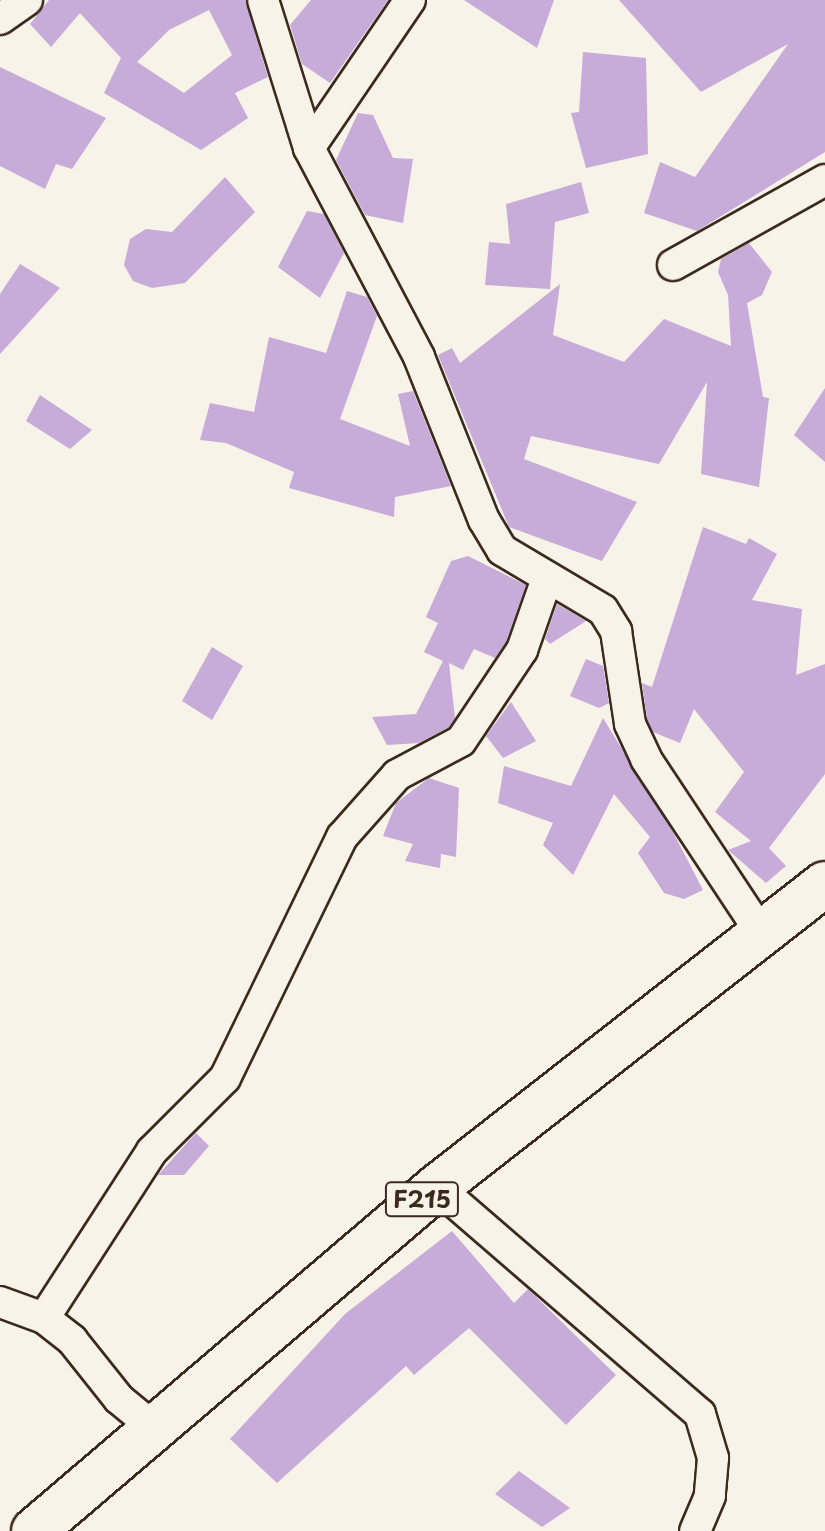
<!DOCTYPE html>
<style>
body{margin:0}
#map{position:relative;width:825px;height:1531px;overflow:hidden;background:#f7f3e8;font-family:"Playpen Sans",sans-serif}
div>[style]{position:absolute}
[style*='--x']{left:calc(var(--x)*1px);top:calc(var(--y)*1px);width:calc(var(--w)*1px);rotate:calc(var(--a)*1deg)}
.building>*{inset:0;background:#c7abd9}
.roads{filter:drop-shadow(2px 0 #3b2a1e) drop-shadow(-2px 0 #3b2a1e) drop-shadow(0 2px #3b2a1e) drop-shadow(0 -2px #3b2a1e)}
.street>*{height:30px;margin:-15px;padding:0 15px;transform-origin:15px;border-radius:15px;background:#f7f3e8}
.primary>*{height:44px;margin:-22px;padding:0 22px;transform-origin:22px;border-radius:22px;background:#f7f3e8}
span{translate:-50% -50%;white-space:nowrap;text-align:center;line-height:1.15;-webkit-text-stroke:6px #f7f3e8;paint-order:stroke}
.shield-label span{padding:2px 6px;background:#f7f3e8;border:2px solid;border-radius:6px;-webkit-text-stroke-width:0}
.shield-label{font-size:24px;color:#3b2a1e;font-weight:700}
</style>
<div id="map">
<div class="building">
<div style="clip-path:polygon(evenodd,49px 0,245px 0,268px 77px,235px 93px,248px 118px,201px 150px,104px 93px,121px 58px,80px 13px,51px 47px,30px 24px,49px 0,209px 10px,232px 55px,184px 93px,137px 62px,169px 30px,209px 10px)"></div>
<div style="clip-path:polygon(311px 0,388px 0,330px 83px,302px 64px,290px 25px)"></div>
<div style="clip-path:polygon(464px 0,554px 0,537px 48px)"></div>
<div style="clip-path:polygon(619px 0,825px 0,825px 152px,697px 231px,644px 213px,660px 162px,695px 177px,788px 44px,701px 92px)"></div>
<div style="clip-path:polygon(583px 52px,646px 58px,648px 154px,586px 168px,571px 113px,579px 112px)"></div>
<div style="clip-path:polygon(0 67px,106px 118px,72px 169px,56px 164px,45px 189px,0 166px)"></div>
<div style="clip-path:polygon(358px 113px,373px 115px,393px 158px,413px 159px,403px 223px,365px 215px,336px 160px)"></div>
<div style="clip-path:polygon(225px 177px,255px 212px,185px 283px,152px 288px,133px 281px,124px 265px,130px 239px,146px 229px,172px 232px)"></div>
<div style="clip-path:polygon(581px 182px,589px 213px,555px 222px,550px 289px,485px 285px,489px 242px,510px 244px,506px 204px)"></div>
<div style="clip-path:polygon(307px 211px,324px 214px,344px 253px,320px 298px,278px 267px)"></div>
<div style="clip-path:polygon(749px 243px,772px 272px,762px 295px,747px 303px,763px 397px,769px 398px,759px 487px,701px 474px,707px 382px,659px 464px,531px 436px,524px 459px,637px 502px,602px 561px,509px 527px,438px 355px,452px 348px,460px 363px,560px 284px,553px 335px,624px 362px,664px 319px,731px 346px,728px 295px,718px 272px,721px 259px)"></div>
<div style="clip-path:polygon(20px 264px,60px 288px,0 354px,0 294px)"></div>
<div style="clip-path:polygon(347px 291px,367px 297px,377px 316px,340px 419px,410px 446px,398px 394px,413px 391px,451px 486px,395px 497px,394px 517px,289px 488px,294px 472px,226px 443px,200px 440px,210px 403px,254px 412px,269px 337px,326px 353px)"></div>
<div style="clip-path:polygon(825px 388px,825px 462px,794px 435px)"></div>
<div style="clip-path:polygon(40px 395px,92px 430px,70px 449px,26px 421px)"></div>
<div style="clip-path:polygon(703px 527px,746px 544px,749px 538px,777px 554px,752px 600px,802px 609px,796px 675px,825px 664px,825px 774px,769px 848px,786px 866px,766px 883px,728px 850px,751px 841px,715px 812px,744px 772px,694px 709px,680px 743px,653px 732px,647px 719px,642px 683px,652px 687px)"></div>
<div style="clip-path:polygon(468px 556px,526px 585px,506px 642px,495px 658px,474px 649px,463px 670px,449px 663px,455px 718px,449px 727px,419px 743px,387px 745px,372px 717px,416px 714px,443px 661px,424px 652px,438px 623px,426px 617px,451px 561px)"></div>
<div style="clip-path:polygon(557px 604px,586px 621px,550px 644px,545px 639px)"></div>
<div style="clip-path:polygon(212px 647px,243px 666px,212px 720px,182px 701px)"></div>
<div style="clip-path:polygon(586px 659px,603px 666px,609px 703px,599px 708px,570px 696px)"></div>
<div style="clip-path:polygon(511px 702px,536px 741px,503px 758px,486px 736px)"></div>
<div style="clip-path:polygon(603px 718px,674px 834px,703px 890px,684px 899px,664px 893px,638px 853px,650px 837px,614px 794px,573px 875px,543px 845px,553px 823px,498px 803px,504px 766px,571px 786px)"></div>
<div style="clip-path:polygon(429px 778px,459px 788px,456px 857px,441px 854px,440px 868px,405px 861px,413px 844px,383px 836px,396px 803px)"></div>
<div style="clip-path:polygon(196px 1133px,209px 1146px,184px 1175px,158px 1175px)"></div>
<div style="clip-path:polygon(452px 1231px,514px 1303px,528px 1289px,616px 1375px,566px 1425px,469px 1328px,414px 1375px,406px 1366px,277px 1483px,230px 1439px,345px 1314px)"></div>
<div style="clip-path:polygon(519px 1471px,570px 1508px,542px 1527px,495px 1494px)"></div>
</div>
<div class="roads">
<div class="street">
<div style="--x:263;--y:0;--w:155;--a:72.7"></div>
<div style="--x:309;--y:148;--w:236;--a:62.2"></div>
<div style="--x:419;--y:357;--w:175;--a:68.3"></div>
<div style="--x:484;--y:520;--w:35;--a:59"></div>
<div style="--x:502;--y:550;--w:117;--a:30.7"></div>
<div style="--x:603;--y:610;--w:25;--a:58"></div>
<div style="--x:616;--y:631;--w:94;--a:81.4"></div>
<div style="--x:630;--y:724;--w:38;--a:65"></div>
<div style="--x:646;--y:759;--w:209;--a:56.5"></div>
<div style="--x:0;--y:19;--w:33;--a:-35"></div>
<div style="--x:309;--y:148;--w:179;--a:-55.7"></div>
<div style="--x:673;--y:265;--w:174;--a:-29.2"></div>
<div style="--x:437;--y:1187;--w:347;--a:40.8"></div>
<div style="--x:700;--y:1414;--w:46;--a:73.5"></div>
<div style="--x:713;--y:1458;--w:38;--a:95"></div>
<div style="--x:710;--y:1496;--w:38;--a:113"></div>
<div style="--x:0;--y:1302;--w:47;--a:20"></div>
<div style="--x:44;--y:1318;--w:36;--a:38"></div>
<div style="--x:72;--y:1340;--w:75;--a:51.5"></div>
<div style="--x:119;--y:1399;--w:44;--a:39.5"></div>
<div style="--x:44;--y:1318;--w:199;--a:-57.1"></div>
<div style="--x:152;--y:1151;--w:103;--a:-45"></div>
<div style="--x:225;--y:1078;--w:268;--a:-64.1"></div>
<div style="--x:342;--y:837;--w:83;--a:-48.4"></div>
<div style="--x:397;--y:775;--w:72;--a:-28"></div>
<div style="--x:461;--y:741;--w:110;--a:-56.2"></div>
<div style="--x:522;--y:650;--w:73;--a:-70.8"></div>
</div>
<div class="primary">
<div style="--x:34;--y:1531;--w:530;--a:-40.48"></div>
<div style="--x:437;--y:1187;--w:492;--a:-38"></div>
</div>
</div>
<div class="shield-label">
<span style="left:422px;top:1199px">F215</span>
</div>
</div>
